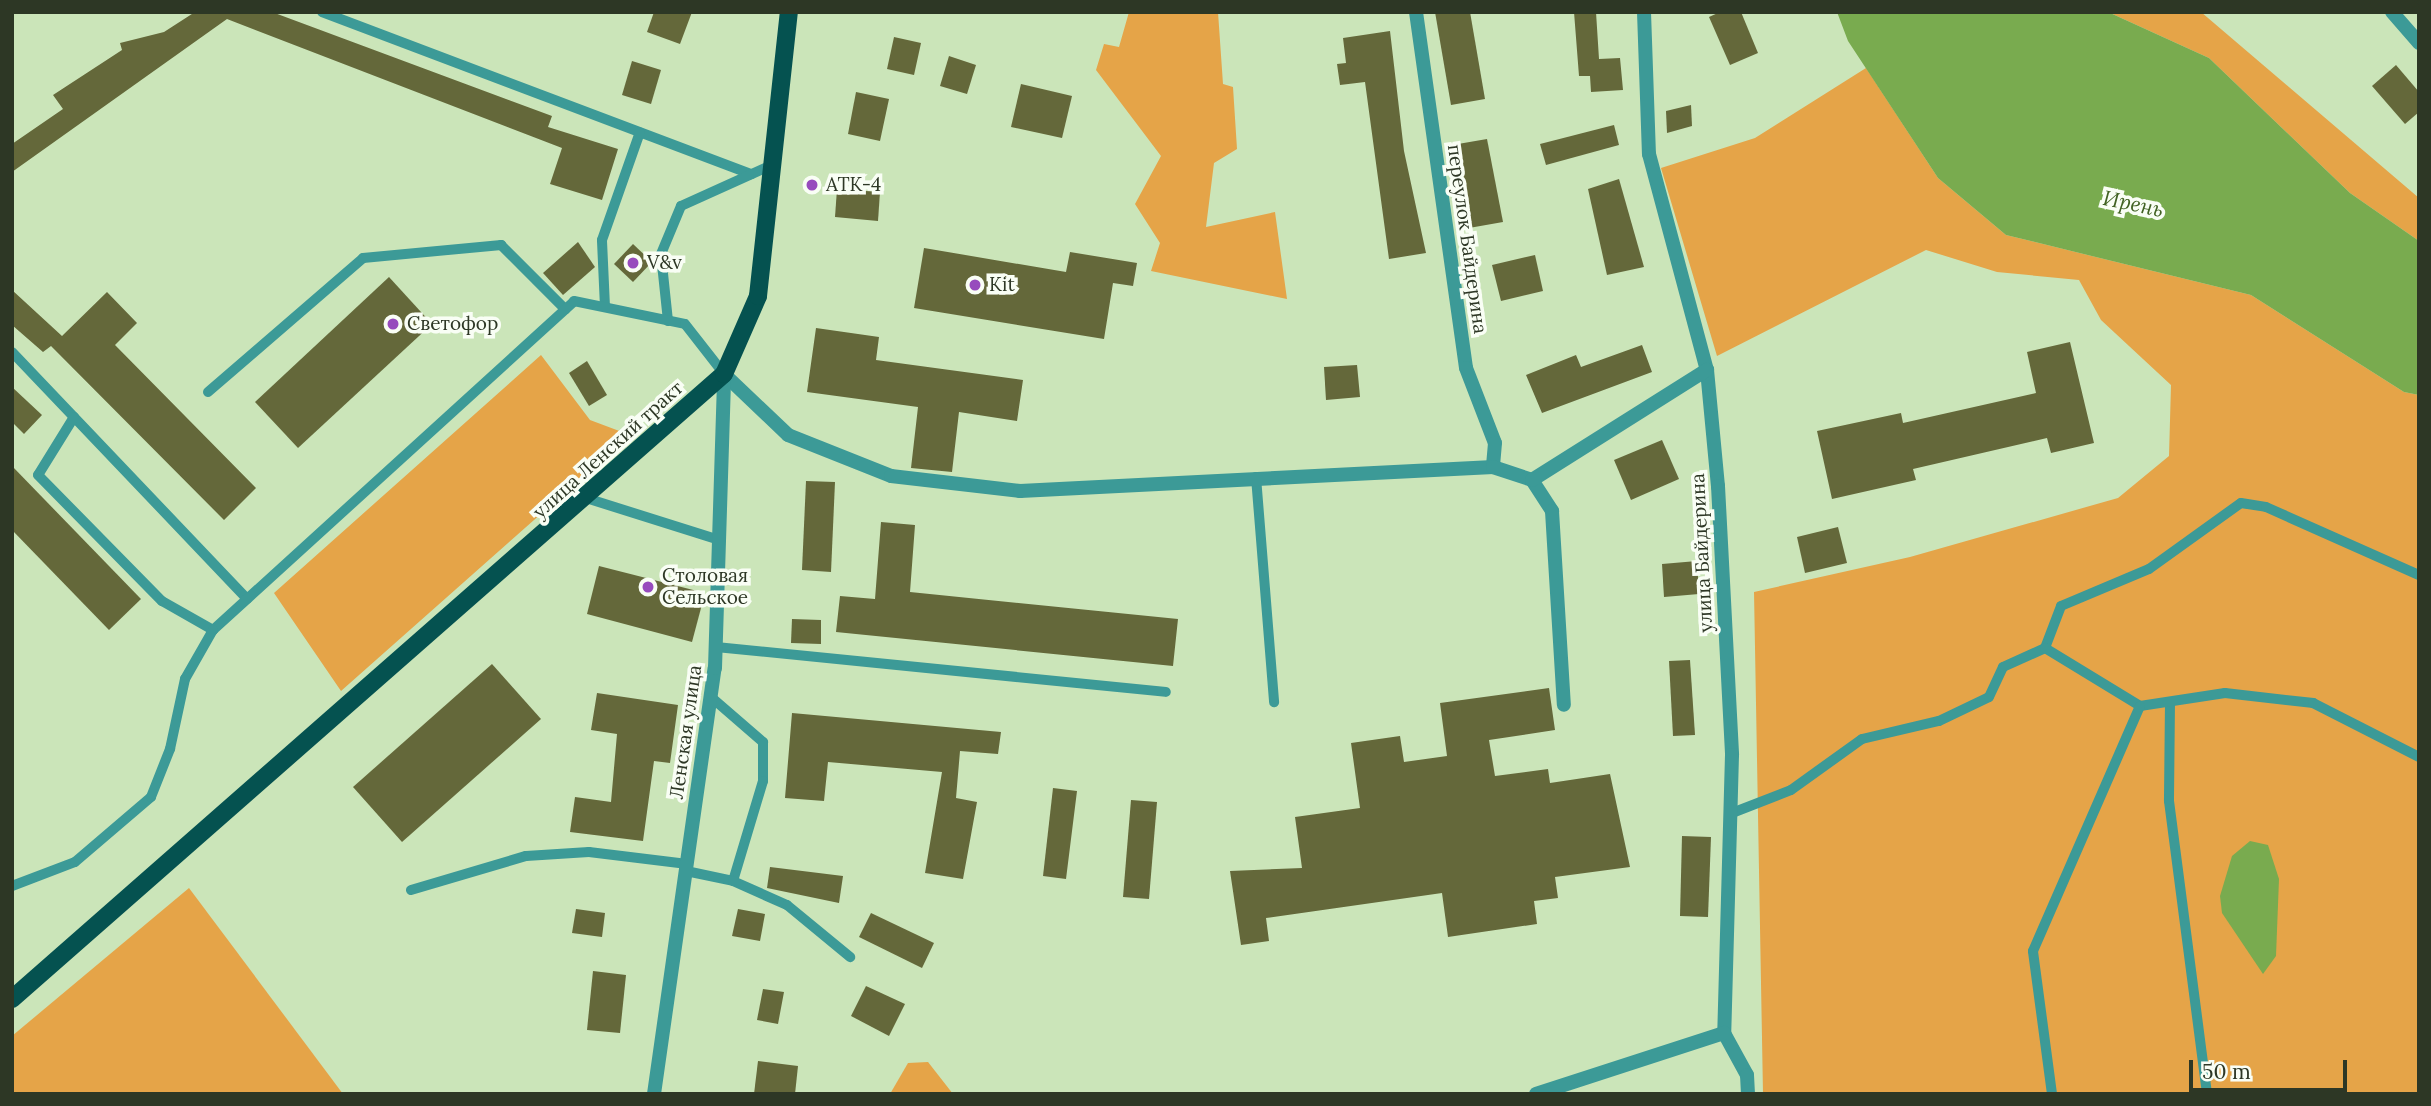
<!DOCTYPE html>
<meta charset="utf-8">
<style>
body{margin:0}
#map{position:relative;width:2431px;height:1106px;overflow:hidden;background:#cbe5b9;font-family:Lora,serif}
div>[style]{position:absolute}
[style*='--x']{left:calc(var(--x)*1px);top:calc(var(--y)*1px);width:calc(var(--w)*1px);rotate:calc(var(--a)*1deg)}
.green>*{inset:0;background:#e5a448}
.water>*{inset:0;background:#79ab4f}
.building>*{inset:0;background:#64683a}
.lane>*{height:10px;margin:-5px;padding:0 5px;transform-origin:5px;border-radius:5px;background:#3c9a97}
.street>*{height:14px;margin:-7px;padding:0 7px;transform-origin:7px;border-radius:7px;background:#3c9a97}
.primary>*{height:18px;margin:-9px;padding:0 9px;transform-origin:9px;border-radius:9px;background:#055250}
.dots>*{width:19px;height:19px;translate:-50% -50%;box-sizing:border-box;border:4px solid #f9fef5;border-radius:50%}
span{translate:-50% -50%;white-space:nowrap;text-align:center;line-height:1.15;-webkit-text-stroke:7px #f9fef5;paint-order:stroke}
.poi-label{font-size:19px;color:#2d3725}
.left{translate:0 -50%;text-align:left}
.street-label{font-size:19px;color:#2d3725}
.water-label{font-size:21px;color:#416223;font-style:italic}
.frame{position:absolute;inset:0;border:14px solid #2d3725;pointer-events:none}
.scale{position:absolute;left:2189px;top:1060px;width:158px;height:32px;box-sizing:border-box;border:4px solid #2d3725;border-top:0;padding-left:9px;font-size:21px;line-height:24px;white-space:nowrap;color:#2d3725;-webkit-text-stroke:5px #f9fef5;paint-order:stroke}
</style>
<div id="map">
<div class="green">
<div style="clip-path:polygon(1129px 12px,1218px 12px,1223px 84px,1233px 87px,1237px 149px,1214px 163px,1206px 227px,1275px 212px,1287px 299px,1151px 271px,1160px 243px,1135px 204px,1161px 156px,1096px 70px,1104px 44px,1119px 47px)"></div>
<div style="clip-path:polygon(2108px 12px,2201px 12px,2419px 198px,2419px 241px,2350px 193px,2209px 58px)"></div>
<div style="clip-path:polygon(1866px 68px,1938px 178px,2006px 235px,2251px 295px,2404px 392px,2419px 395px,2419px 1094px,1763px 1094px,1754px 592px,1910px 557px,2118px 498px,2169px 456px,2171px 385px,2101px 320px,2079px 280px,1997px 272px,1926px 250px,1717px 356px,1661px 168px,1755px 138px)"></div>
<div style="clip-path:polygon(541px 355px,590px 420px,630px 435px,341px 691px,274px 593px)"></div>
<div style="clip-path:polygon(189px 888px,343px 1094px,12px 1094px,12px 1036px)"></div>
<div style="clip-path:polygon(928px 1062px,953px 1094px,890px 1094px,908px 1063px)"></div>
</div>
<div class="water">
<div style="clip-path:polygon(1837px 12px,2108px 12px,2209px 58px,2350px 193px,2419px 241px,2419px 395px,2404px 392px,2251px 295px,2006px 235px,1938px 178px,1848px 41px)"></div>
<div style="clip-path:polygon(2250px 841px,2268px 845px,2279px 879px,2276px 956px,2263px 974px,2222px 913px,2220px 896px,2232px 856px)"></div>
</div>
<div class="building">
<div style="clip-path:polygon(195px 12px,272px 12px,552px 116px,548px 127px,618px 149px,602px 200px,550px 184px,562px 148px,227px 19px,12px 172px,12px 144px,63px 109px,53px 95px,122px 50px,120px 43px,164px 32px)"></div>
<div style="clip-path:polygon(654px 12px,692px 12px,680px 44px,647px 32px)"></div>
<div style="clip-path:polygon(1435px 12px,1470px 12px,1485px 99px,1451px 105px)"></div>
<div style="clip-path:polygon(1574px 12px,1596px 12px,1599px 59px,1620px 58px,1623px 90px,1591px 92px,1590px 76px,1579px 76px)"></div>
<div style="clip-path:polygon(1720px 12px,1741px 12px,1758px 53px,1730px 65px,1709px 17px)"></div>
<div style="clip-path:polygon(1390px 31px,1404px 151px,1426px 253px,1389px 259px,1365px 82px,1340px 85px,1337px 64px,1346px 63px,1343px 38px)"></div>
<div style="clip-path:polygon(894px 37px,921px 43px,914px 75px,887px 69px)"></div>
<div style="clip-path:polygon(949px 56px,976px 65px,967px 94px,940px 86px)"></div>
<div style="clip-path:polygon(632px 61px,661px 70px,651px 104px,622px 95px)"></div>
<div style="clip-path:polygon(2396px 65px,2419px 92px,2419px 112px,2405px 124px,2372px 86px)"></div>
<div style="clip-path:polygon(1021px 84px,1072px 96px,1062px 138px,1011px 127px)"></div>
<div style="clip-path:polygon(856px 92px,889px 99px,880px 141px,848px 134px)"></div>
<div style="clip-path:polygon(1691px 105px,1692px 126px,1667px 133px,1666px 111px)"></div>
<div style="clip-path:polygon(1614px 125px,1619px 145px,1546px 165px,1540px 144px)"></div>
<div style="clip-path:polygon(1487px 139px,1503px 222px,1469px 228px,1458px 144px)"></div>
<div style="clip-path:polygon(1619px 179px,1644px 267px,1607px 275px,1588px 189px)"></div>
<div style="clip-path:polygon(837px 189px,880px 192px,878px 221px,835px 217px)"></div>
<div style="clip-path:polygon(578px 242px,595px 267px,563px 295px,543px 273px)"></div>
<div style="clip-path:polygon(633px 244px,652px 262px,633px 282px,614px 264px)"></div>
<div style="clip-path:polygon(924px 248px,1066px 272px,1070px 252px,1137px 263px,1133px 286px,1113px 283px,1104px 339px,914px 308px)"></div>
<div style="clip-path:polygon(1535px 255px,1543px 291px,1501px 301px,1492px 265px)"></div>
<div style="clip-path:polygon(389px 277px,432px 324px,298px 448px,255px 402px)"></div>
<div style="clip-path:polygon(12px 290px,62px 336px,107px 292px,137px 323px,115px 345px,256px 488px,224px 520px,51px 346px,43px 352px,12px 325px)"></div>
<div style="clip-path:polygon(816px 328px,879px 337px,876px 360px,1023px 380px,1017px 421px,959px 412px,952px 472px,911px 468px,918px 407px,807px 392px)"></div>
<div style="clip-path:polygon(2070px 342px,2094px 443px,2051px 453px,2047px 438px,1913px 469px,1916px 480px,1832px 499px,1817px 431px,1901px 413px,1903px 423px,2036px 393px,2027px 352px)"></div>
<div style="clip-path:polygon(1642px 345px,1652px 372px,1542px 413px,1526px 375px,1576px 355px,1581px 367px)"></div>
<div style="clip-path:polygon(587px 361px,607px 395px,589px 406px,569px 373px)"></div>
<div style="clip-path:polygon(1357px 365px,1360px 397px,1326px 400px,1324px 367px)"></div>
<div style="clip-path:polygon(12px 387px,42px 415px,24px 434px,12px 422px)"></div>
<div style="clip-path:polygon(1662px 440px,1679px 479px,1631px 500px,1614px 460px)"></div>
<div style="clip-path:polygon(12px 466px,141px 599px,109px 630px,12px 530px)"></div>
<div style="clip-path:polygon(806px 481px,835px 482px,831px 572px,802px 570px)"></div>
<div style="clip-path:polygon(881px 522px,915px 525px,910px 592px,1178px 619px,1173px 666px,836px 632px,840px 596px,875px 599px)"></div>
<div style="clip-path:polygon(1838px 527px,1847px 563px,1805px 573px,1797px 537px)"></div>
<div style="clip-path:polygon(1697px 561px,1699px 594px,1664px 597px,1662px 564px)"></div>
<div style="clip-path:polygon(599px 566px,705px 593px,692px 642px,587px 614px)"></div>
<div style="clip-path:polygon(792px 619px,821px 620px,821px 644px,791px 643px)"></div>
<div style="clip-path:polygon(1690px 660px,1695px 735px,1673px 736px,1669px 661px)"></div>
<div style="clip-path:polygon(492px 664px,541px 719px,402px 842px,353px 787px)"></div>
<div style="clip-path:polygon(1549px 688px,1555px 730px,1489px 740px,1495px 776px,1548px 769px,1550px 783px,1610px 774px,1630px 867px,1555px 877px,1558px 898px,1534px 901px,1537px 924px,1448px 937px,1442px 893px,1266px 918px,1269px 941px,1241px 945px,1230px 871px,1302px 868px,1295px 817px,1360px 808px,1351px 743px,1400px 736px,1404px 762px,1447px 756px,1440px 703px)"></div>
<div style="clip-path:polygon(597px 693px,678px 705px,670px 763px,654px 761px,643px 841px,570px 832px,575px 797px,611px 802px,617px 734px,591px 730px)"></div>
<div style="clip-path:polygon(792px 713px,1001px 732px,998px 754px,960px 751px,956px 798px,977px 802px,963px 879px,925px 873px,942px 772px,828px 762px,824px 801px,785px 798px)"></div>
<div style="clip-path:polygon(1053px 788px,1077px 791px,1066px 879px,1043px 876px)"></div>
<div style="clip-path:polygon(1131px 800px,1157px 802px,1149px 899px,1123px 897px)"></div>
<div style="clip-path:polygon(1682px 836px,1711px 837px,1708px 917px,1680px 916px)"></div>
<div style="clip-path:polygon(770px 867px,843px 876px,839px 903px,767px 888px)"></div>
<div style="clip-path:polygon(576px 909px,605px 913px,602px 937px,572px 933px)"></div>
<div style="clip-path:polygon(738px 909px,765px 914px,760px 941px,732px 936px)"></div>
<div style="clip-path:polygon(871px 913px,934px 943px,922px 968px,859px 937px)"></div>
<div style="clip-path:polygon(593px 971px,626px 975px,620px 1033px,587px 1030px)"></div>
<div style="clip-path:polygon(866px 986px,905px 1004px,889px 1036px,851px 1016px)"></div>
<div style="clip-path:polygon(763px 989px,784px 992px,778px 1024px,757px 1020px)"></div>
<div style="clip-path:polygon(758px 1061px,798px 1066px,795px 1094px,754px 1094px)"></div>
</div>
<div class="lane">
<div style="--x:322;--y:12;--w:459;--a:20.7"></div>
<div style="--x:605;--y:307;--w:67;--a:-92.6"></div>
<div style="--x:602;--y:240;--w:114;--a:-70.6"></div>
<div style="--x:668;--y:321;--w:67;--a:-96"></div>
<div style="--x:661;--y:254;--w:52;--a:-67.4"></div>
<div style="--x:681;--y:206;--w:102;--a:-24.3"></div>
<div style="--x:12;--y:352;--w:341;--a:46.4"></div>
<div style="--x:208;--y:392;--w:205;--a:-40.8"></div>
<div style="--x:363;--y:258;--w:139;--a:-5.4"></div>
<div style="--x:501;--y:245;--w:91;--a:45"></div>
<div style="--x:74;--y:417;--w:68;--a:121.8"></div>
<div style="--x:38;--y:475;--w:177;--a:45.5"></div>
<div style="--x:162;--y:601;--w:59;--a:29.6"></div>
<div style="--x:213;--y:630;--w:488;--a:-42.3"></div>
<div style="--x:574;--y:301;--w:113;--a:11.7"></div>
<div style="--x:685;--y:324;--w:63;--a:52"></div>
<div style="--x:1256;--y:477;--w:226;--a:85.4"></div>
<div style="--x:586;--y:498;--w:139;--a:17.5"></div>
<div style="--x:716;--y:647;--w:452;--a:5.7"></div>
<div style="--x:2045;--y:648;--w:45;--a:-69.1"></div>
<div style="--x:2061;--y:606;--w:95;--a:-22.8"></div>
<div style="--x:2149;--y:569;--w:113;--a:-35.7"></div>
<div style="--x:2241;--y:503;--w:25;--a:9"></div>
<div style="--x:2266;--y:507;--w:167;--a:24"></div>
<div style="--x:711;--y:697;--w:69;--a:40.9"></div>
<div style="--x:763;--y:742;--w:39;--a:90"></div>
<div style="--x:763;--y:781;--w:104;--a:106.7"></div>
<div style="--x:2170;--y:702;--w:99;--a:90.6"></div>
<div style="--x:2169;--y:801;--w:295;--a:82.6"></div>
<div style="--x:1732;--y:813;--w:63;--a:-21.3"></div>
<div style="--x:1791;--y:790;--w:87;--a:-35.7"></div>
<div style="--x:1862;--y:739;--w:79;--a:-13.2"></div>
<div style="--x:1939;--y:721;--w:55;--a:-25.6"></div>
<div style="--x:1989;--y:697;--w:33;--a:-65"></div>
<div style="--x:2003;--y:667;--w:46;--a:-24.3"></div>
<div style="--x:2045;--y:648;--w:111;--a:31.4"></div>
<div style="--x:2140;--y:706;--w:86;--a:-8.7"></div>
<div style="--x:2225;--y:693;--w:89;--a:6.5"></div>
<div style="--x:2313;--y:703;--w:119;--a:27"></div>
<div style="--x:686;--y:871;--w:48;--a:12"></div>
<div style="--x:733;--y:881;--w:59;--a:24"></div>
<div style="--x:787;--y:905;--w:82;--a:39.5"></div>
<div style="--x:12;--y:886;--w:67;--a:-20.9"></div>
<div style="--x:75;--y:862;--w:100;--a:-40.5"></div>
<div style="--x:151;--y:797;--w:52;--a:-68.4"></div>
<div style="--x:170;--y:749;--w:72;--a:-77.9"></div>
<div style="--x:185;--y:679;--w:56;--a:-60.3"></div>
<div style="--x:411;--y:890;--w:120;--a:-16.5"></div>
<div style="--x:526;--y:856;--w:63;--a:-3.6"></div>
<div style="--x:589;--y:852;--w:99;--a:7"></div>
<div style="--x:2052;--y:1094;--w:144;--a:-97.6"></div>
<div style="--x:2033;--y:951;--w:267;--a:-66.4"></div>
</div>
<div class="street">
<div style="--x:1416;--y:12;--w:359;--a:82"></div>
<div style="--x:1466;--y:368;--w:80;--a:68.9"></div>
<div style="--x:1495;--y:443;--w:24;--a:95"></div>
<div style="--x:1644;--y:12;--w:142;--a:88"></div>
<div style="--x:1649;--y:154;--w:224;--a:75"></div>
<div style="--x:1707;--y:370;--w:117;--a:84.6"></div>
<div style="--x:1718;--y:486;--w:269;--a:87"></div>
<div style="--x:1732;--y:755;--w:278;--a:91.6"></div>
<div style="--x:1724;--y:1033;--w:48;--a:61.3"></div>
<div style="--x:1747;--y:1075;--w:19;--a:87"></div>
<div style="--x:2392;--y:12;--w:41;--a:48.9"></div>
<div style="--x:724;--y:374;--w:88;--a:43.6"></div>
<div style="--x:788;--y:435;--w:111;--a:21.7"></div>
<div style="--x:891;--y:476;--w:130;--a:6.6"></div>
<div style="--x:1020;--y:491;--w:474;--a:-2.9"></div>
<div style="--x:1493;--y:467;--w:41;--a:18.4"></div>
<div style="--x:1532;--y:480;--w:37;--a:57"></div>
<div style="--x:1552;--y:511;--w:194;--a:86.5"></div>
<div style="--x:1532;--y:480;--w:207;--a:-32.2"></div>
<div style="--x:654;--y:1094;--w:430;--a:-81.9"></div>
<div style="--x:715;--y:668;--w:294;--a:-88.2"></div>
<div style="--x:1536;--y:1094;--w:198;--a:-18"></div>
</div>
<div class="primary">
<div style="--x:12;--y:999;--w:947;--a:-41.28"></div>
<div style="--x:724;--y:374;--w:85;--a:-66.4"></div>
<div style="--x:758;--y:296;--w:286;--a:-83.8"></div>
</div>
<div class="dots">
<div style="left:812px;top:185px;background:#974bbd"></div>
<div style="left:633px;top:263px;background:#974bbd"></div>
<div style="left:975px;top:285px;background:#974bbd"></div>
<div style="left:393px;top:324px;background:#974bbd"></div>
<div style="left:648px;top:587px;background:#974bbd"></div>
</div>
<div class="poi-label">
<span class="left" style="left:826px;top:185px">АТК-4</span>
<span class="left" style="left:647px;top:263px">V&amp;v</span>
<span class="left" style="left:989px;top:285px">Kit</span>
<span class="left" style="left:407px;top:324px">Светофор</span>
<span class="left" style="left:662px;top:587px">Столовая<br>Сельское</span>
</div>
<div class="street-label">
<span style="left:1467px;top:239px;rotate:82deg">переулок Байдерина</span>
<span style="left:608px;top:450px;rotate:-42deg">улица Ленский тракт</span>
<span style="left:1702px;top:553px;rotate:-93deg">улица Байдерина</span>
<span style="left:686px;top:732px;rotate:-82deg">Ленская улица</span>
</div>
<div class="water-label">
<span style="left:2133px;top:204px;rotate:12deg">Ирень</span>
</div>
<div class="frame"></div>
<div class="scale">50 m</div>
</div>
